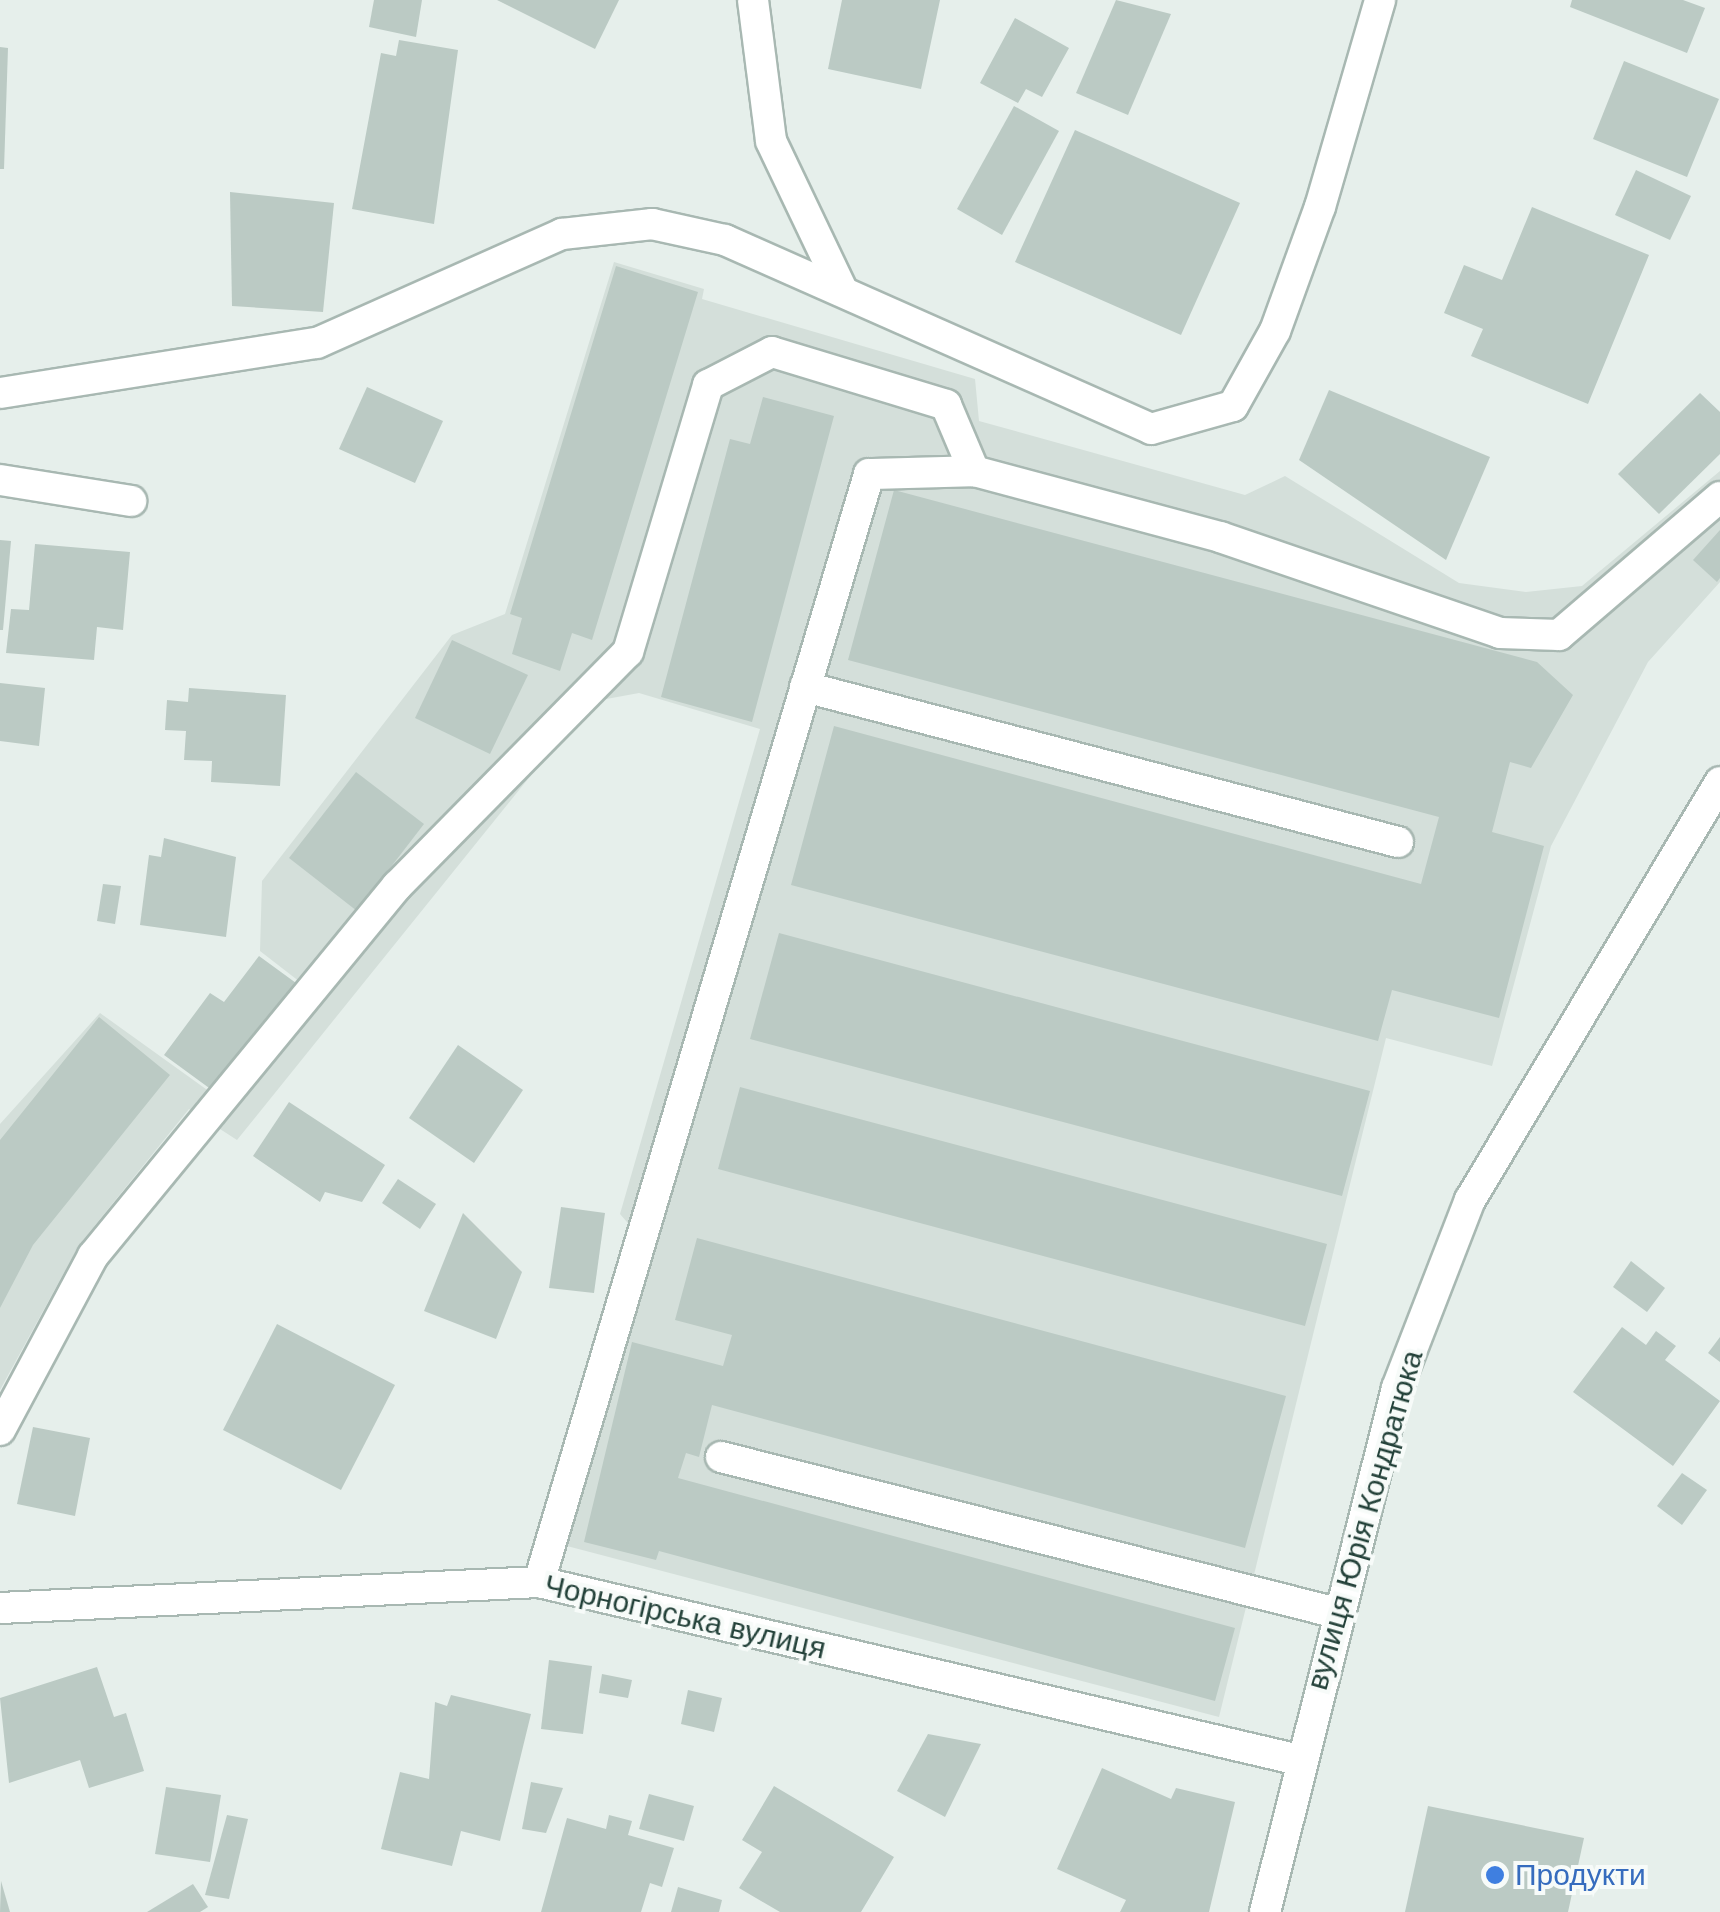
<!DOCTYPE html>
<meta charset="utf-8">
<style>
body{margin:0}
#map{position:relative;width:1720px;height:1912px;overflow:hidden;background:#e6efeb;font-family:Helvetica,sans-serif}
div>[style]{position:absolute}
[style*='--x']{left:calc(var(--x)*1px);top:calc(var(--y)*1px);width:calc(var(--w)*1px);rotate:calc(var(--a)*1deg)}
.built>*{inset:0;background:#d4dfda}
.building>*{inset:0;background:#bbcac4}
.roads{filter:drop-shadow(2px 0 #a8b8b2) drop-shadow(-2px 0 #a8b8b2) drop-shadow(0 2px #a8b8b2) drop-shadow(0 -2px #a8b8b2)}
.service>*{height:30px;margin:-15px;padding:0 15px;transform-origin:15px;border-radius:15px;background:#fff}
.minor>*{height:30px;margin:-15px;padding:0 15px;transform-origin:15px;border-radius:15px;background:#fff}
.tertiary>*{height:30px;margin:-15px;padding:0 15px;transform-origin:15px;border-radius:15px;background:#fff}
.dots>*{width:28px;height:28px;translate:-50% -50%;box-sizing:border-box;border:5px solid #f7fbf9;border-radius:50%}
span{translate:-50% -50%;white-space:nowrap;text-align:center;line-height:1.15;-webkit-text-stroke:8px #f7fbf9;paint-order:stroke}
.street-label{font-size:30px;color:#24423a}
.shop-label{font-size:30px;color:#366cbe}
.left{translate:0 -50%;text-align:left}
</style>
<div id="map">
<div class="built">
<div style="clip-path:polygon(614px 262px,704px 289px,702px 299px,975px 379px,979px 421px,1245px 495px,1285px 476px,1459px 583px,1526px 592px,1582px 586px,1720px 471px,1720px 582px,1648px 662px,1551px 846px,1492px 1066px,1386px 1038px,1219px 1717px,567px 1546px,653px 1252px,620px 1214px,760px 729px,639px 693px,590px 702px,237px 1140px,189px 1109px,79px 1245px,0 1390px,0 1124px,100px 1013px,217px 1097px,300px 982px,260px 951px,262px 881px,452px 635px,505px 614px)"></div>
</div>
<div class="building">
<div style="clip-path:polygon(374px 0,422px 0,416px 37px,369px 27px)"></div>
<div style="clip-path:polygon(497px 0,619px 0,595px 49px)"></div>
<div style="clip-path:polygon(842px 0,940px 0,921px 89px,828px 69px)"></div>
<div style="clip-path:polygon(1116px 0,1171px 14px,1128px 115px,1076px 93px)"></div>
<div style="clip-path:polygon(1572px 0,1683px 0,1705px 8px,1687px 53px,1570px 7px)"></div>
<div style="clip-path:polygon(1015px 18px,1069px 48px,1042px 97px,1026px 89px,1018px 103px,980px 83px)"></div>
<div style="clip-path:polygon(399px 40px,458px 50px,434px 224px,352px 209px,381px 53px,396px 56px)"></div>
<div style="clip-path:polygon(0 47px,8px 48px,4px 169px,0 169px)"></div>
<div style="clip-path:polygon(1624px 61px,1719px 99px,1687px 177px,1593px 139px)"></div>
<div style="clip-path:polygon(1014px 106px,1059px 131px,1002px 235px,957px 209px)"></div>
<div style="clip-path:polygon(1075px 130px,1240px 203px,1181px 335px,1015px 262px)"></div>
<div style="clip-path:polygon(1636px 170px,1691px 196px,1670px 240px,1615px 215px)"></div>
<div style="clip-path:polygon(230px 192px,334px 203px,323px 312px,232px 306px)"></div>
<div style="clip-path:polygon(1532px 207px,1649px 255px,1588px 404px,1471px 356px,1483px 329px,1444px 313px,1464px 265px,1502px 280px)"></div>
<div style="clip-path:polygon(616px 266px,698px 292px,592px 640px,572px 633px,560px 671px,512px 654px,522px 618px,510px 614px)"></div>
<div style="clip-path:polygon(367px 387px,443px 421px,415px 483px,339px 449px)"></div>
<div style="clip-path:polygon(1329px 390px,1490px 457px,1446px 560px,1299px 460px)"></div>
<div style="clip-path:polygon(1700px 393px,1720px 412px,1720px 454px,1659px 514px,1618px 474px)"></div>
<div style="clip-path:polygon(763px 397px,834px 416px,752px 722px,661px 697px,730px 439px,750px 444px)"></div>
<div style="clip-path:polygon(894px 490px,1537px 662px,1573px 695px,1531px 768px,1510px 762px,1492px 832px,1544px 846px,1499px 1018px,1392px 990px,1378px 1041px,791px 885px,834px 726px,1421px 884px,1439px 817px,848px 660px)"></div>
<div style="clip-path:polygon(1720px 530px,1720px 578px,1717px 582px,1693px 560px)"></div>
<div style="clip-path:polygon(0 540px,11px 541px,3px 630px,0 630px)"></div>
<div style="clip-path:polygon(35px 544px,130px 552px,123px 630px,97px 627px,94px 660px,6px 653px,11px 609px,29px 610px)"></div>
<div style="clip-path:polygon(452px 640px,528px 675px,490px 754px,415px 718px)"></div>
<div style="clip-path:polygon(0 683px,45px 688px,39px 746px,0 741px)"></div>
<div style="clip-path:polygon(189px 688px,286px 695px,280px 786px,211px 782px,212px 761px,184px 760px,186px 731px,165px 730px,167px 700px,188px 702px)"></div>
<div style="clip-path:polygon(356px 772px,424px 824px,357px 911px,289px 858px)"></div>
<div style="clip-path:polygon(164px 838px,236px 857px,226px 937px,140px 925px,149px 855px,161px 857px)"></div>
<div style="clip-path:polygon(103px 884px,121px 886px,115px 924px,97px 921px)"></div>
<div style="clip-path:polygon(779px 933px,1370px 1091px,1342px 1196px,750px 1039px)"></div>
<div style="clip-path:polygon(259px 956px,296px 983px,216px 1093px,164px 1055px,210px 993px,224px 1002px)"></div>
<div style="clip-path:polygon(99px 1017px,170px 1075px,33px 1245px,0 1308px,0 1140px)"></div>
<div style="clip-path:polygon(458px 1045px,523px 1090px,474px 1163px,409px 1118px)"></div>
<div style="clip-path:polygon(740px 1087px,1327px 1244px,1305px 1326px,718px 1169px)"></div>
<div style="clip-path:polygon(289px 1102px,385px 1165px,362px 1202px,325px 1192px,320px 1202px,253px 1156px)"></div>
<div style="clip-path:polygon(398px 1179px,436px 1204px,420px 1229px,382px 1203px)"></div>
<div style="clip-path:polygon(561px 1207px,605px 1213px,594px 1293px,549px 1288px)"></div>
<div style="clip-path:polygon(463px 1213px,522px 1272px,496px 1339px,424px 1311px)"></div>
<div style="clip-path:polygon(697px 1238px,1286px 1396px,1245px 1548px,712px 1405px,699px 1457px,686px 1453px,678px 1478px,1235px 1628px,1215px 1701px,659px 1551px,656px 1560px,584px 1542px,632px 1342px,723px 1366px,732px 1335px,675px 1320px)"></div>
<div style="clip-path:polygon(1631px 1261px,1665px 1288px,1647px 1312px,1613px 1287px)"></div>
<div style="clip-path:polygon(277px 1324px,395px 1385px,341px 1490px,223px 1430px)"></div>
<div style="clip-path:polygon(1622px 1327px,1646px 1345px,1656px 1331px,1676px 1346px,1665px 1360px,1720px 1401px,1673px 1466px,1573px 1392px)"></div>
<div style="clip-path:polygon(1720px 1337px,1720px 1362px,1708px 1353px)"></div>
<div style="clip-path:polygon(33px 1427px,90px 1438px,75px 1516px,17px 1504px)"></div>
<div style="clip-path:polygon(1682px 1473px,1707px 1490px,1682px 1525px,1657px 1506px)"></div>
<div style="clip-path:polygon(549px 1660px,592px 1666px,583px 1734px,541px 1729px)"></div>
<div style="clip-path:polygon(97px 1667px,114px 1717px,126px 1713px,144px 1771px,89px 1788px,80px 1760px,9px 1783px,0 1698px)"></div>
<div style="clip-path:polygon(602px 1674px,632px 1680px,628px 1698px,599px 1693px)"></div>
<div style="clip-path:polygon(688px 1690px,722px 1698px,714px 1732px,681px 1724px)"></div>
<div style="clip-path:polygon(451px 1695px,531px 1714px,500px 1841px,461px 1831px,452px 1866px,381px 1849px,400px 1772px,429px 1779px,435px 1702px,447px 1706px)"></div>
<div style="clip-path:polygon(928px 1734px,981px 1744px,945px 1817px,897px 1791px)"></div>
<div style="clip-path:polygon(1102px 1768px,1171px 1799px,1176px 1788px,1235px 1802px,1209px 1912px,1120px 1912px,1126px 1900px,1057px 1869px)"></div>
<div style="clip-path:polygon(531px 1782px,563px 1788px,546px 1833px,522px 1829px)"></div>
<div style="clip-path:polygon(774px 1786px,894px 1857px,861px 1912px,780px 1912px,739px 1888px,762px 1852px,742px 1840px)"></div>
<div style="clip-path:polygon(166px 1787px,221px 1795px,210px 1862px,155px 1854px)"></div>
<div style="clip-path:polygon(649px 1794px,694px 1806px,684px 1841px,639px 1829px)"></div>
<div style="clip-path:polygon(1428px 1806px,1584px 1838px,1568px 1912px,1405px 1912px)"></div>
<div style="clip-path:polygon(227px 1815px,248px 1819px,229px 1899px,205px 1895px)"></div>
<div style="clip-path:polygon(609px 1815px,632px 1821px,628px 1835px,674px 1848px,662px 1887px,650px 1883px,641px 1912px,541px 1912px,567px 1818px,606px 1829px)"></div>
<div style="clip-path:polygon(1px 1881px,10px 1912px,0 1912px)"></div>
<div style="clip-path:polygon(193px 1884px,208px 1907px,200px 1912px,147px 1912px)"></div>
<div style="clip-path:polygon(678px 1887px,722px 1900px,719px 1912px,671px 1912px)"></div>
</div>
<div class="roads">
<div class="service">
<div style="--x:0;--y:480;--w:133;--a:9.1"></div>
<div style="--x:805;--y:687;--w:613;--a:14.65"></div>
<div style="--x:0;--y:1430;--w:197;--a:-61.9"></div>
<div style="--x:93;--y:1256;--w:479;--a:-50.6"></div>
<div style="--x:397;--y:886;--w:329;--a:-45.4"></div>
<div style="--x:628;--y:652;--w:279;--a:-73.3"></div>
<div style="--x:708;--y:385;--w:72;--a:-27.3"></div>
<div style="--x:772;--y:352;--w:182;--a:16.9"></div>
<div style="--x:946;--y:405;--w:72;--a:67"></div>
<div style="--x:974;--y:471;--w:255;--a:15"></div>
<div style="--x:1220;--y:537;--w:296;--a:18.9"></div>
<div style="--x:1500;--y:633;--w:59;--a:1.9"></div>
<div style="--x:1559;--y:635;--w:212;--a:-40.6"></div>
<div style="--x:721;--y:1457;--w:635;--a:14.21"></div>
<div style="--x:539;--y:1582;--w:1156;--a:-73.41"></div>
<div style="--x:869;--y:474;--w:105;--a:-1.6"></div>
</div>
<div class="minor">
<div style="--x:753;--y:0;--w:142;--a:82.7"></div>
<div style="--x:771;--y:141;--w:165;--a:64.5"></div>
<div style="--x:0;--y:393;--w:321;--a:-9"></div>
<div style="--x:317;--y:343;--w:268;--a:-24"></div>
<div style="--x:562;--y:234;--w:91;--a:-6.3"></div>
<div style="--x:652;--y:224;--w:75;--a:12.4"></div>
<div style="--x:725;--y:240;--w:466;--a:23.9"></div>
<div style="--x:1151;--y:429;--w:85;--a:-15.7"></div>
<div style="--x:1233;--y:406;--w:86;--a:-60.8"></div>
<div style="--x:1275;--y:331;--w:132;--a:-70.1"></div>
<div style="--x:1320;--y:207;--w:216;--a:-73.8"></div>
<div style="--x:0;--y:1608;--w:540;--a:-2.76"></div>
<div style="--x:539;--y:1582;--w:781;--a:13.18"></div>
</div>
<div class="tertiary">
<div style="--x:1265;--y:1912;--w:540;--a:-75.86"></div>
<div style="--x:1397;--y:1388;--w:202;--a:-68.8"></div>
<div style="--x:1470;--y:1200;--w:487;--a:-59.1"></div>
</div>
</div>
<div class="dots">
<div style="left:1495px;top:1875px;background:#3f7fe0"></div>
</div>
<div class="street-label">
<span style="left:1365px;top:1520px;rotate:-74deg">вулиця Юрія Кондратюка</span>
<span style="left:685px;top:1617px;rotate:13deg">Чорногірська вулиця</span>
</div>
<div class="shop-label">
<span class="left" style="left:1515px;top:1875px">Продукти</span>
</div>
</div>
